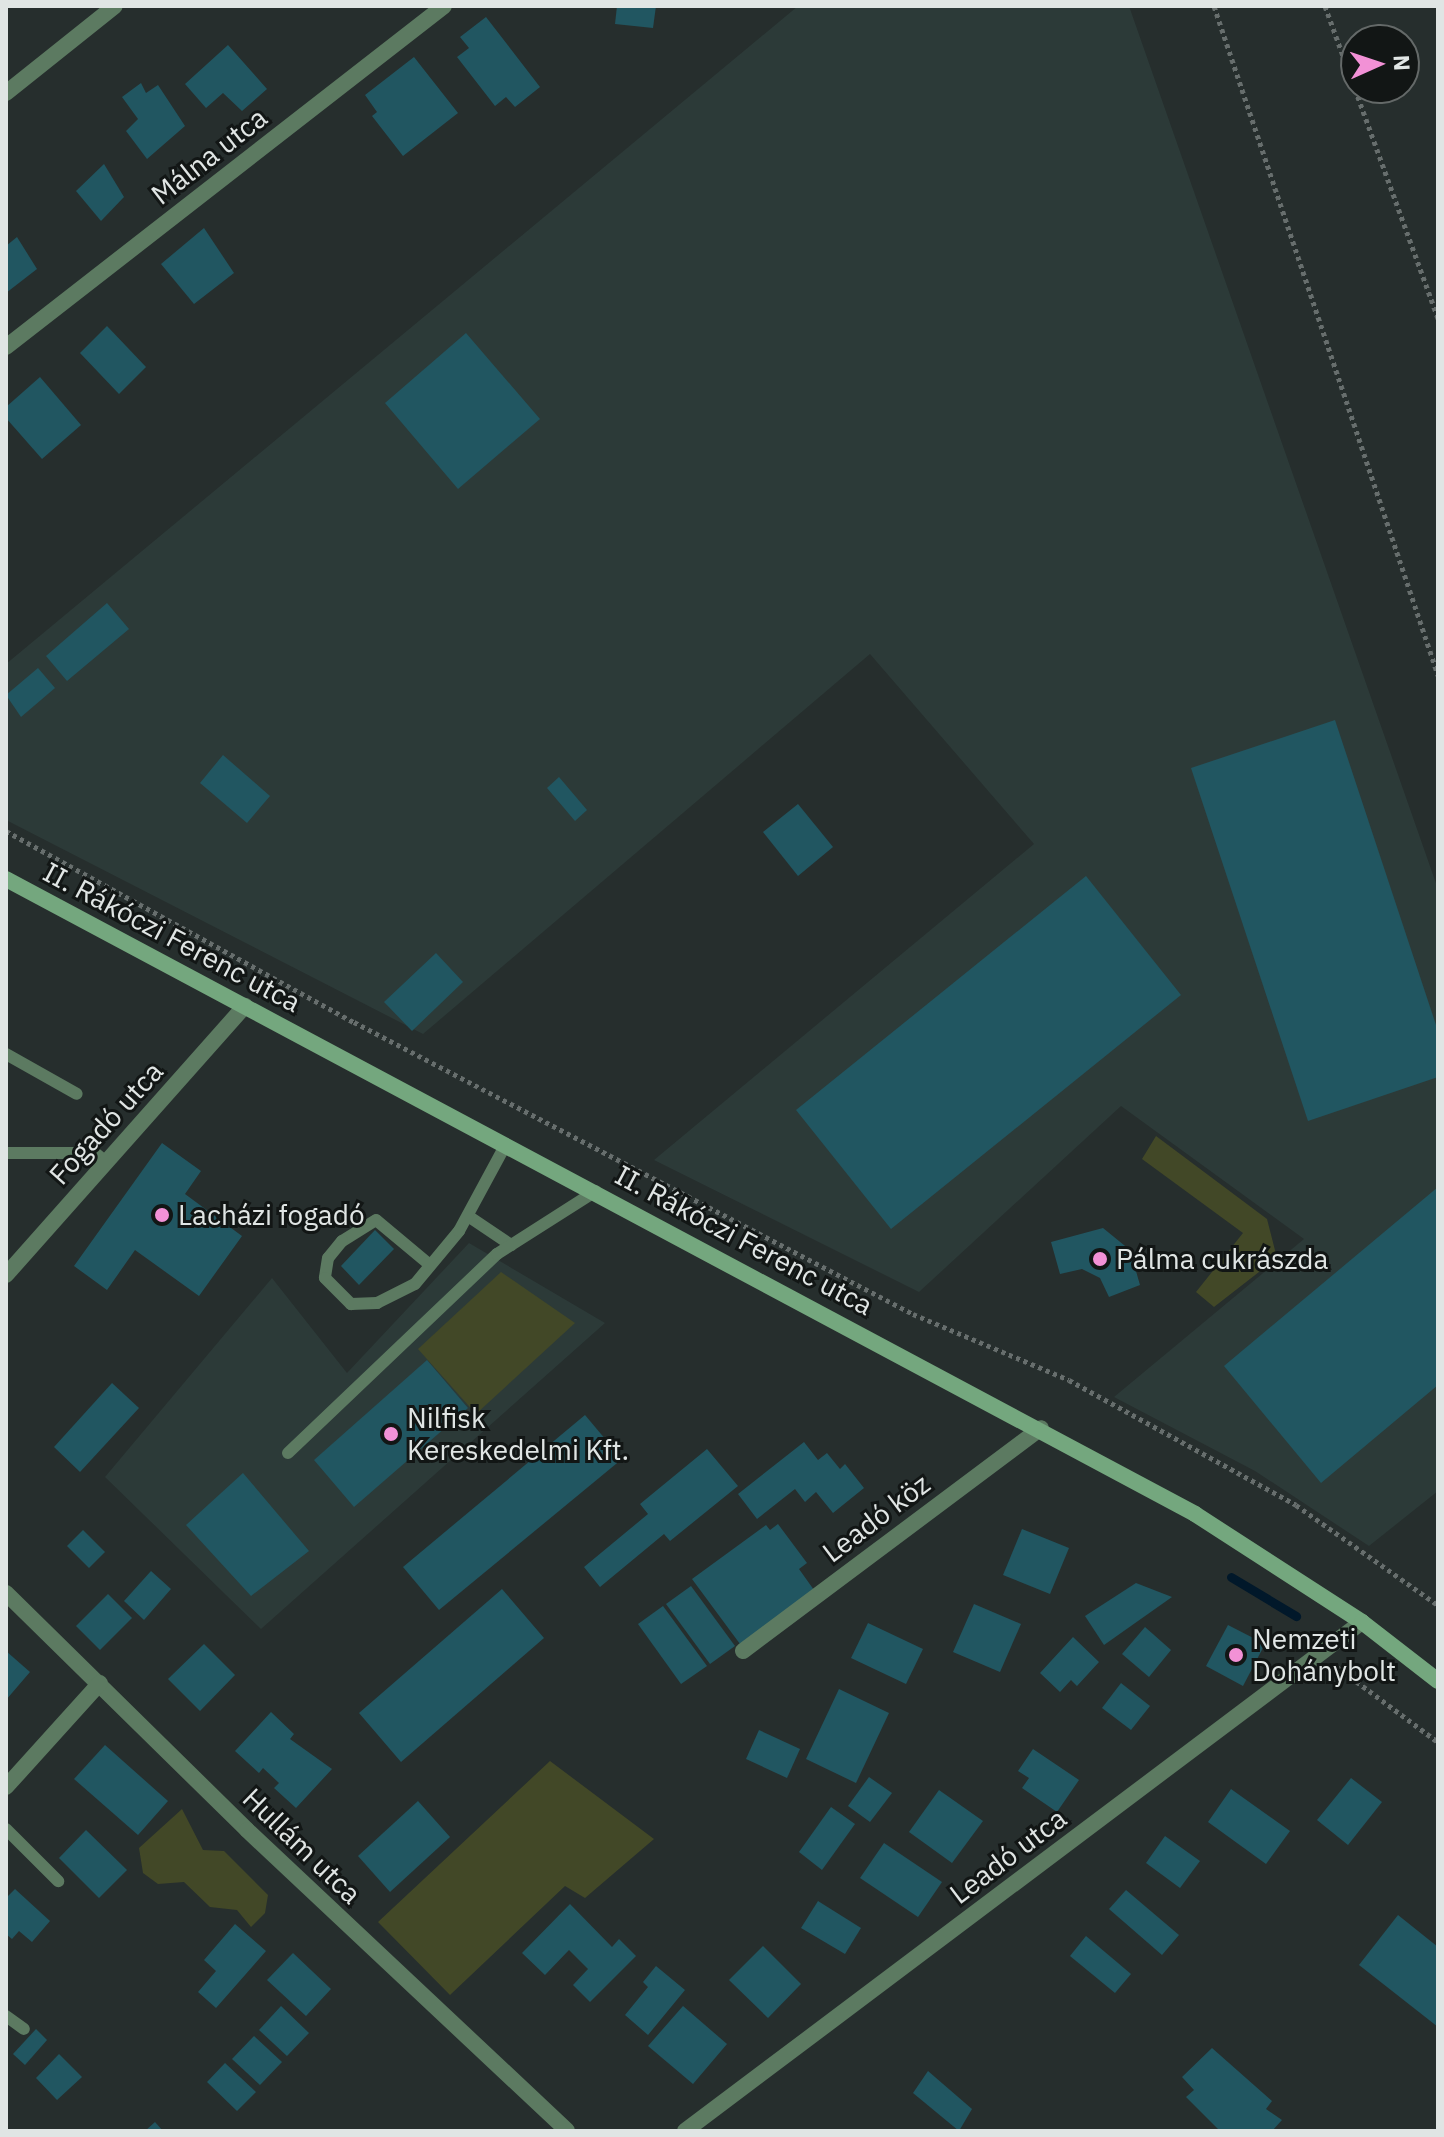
<!DOCTYPE html>
<meta charset="utf-8">
<style>
body{margin:0}
#map{position:relative;width:1444px;height:2137px;overflow:hidden;background:#262e2d;font-family:"IBM Plex Sans",sans-serif}
div>[style]{position:absolute}
[style*='--x']{left:calc(var(--x)*1px);top:calc(var(--y)*1px);width:calc(var(--w)*1px);rotate:calc(var(--a)*1deg)}
.built>*{inset:0;background:#2c3a38}
.green>*{inset:0;background:#424827}
.stream>*{height:9px;margin:-4.5px;padding:0 4.5px;transform-origin:4.5px;border-radius:4.5px;background:#01182a}
.building>*{inset:0;background:#215661}
.path>*{height:5px;margin-top:-2.5px;transform-origin:0;background:repeating-linear-gradient(90deg,#676e6d 0 4px,transparent 0 8px)}
.service>*{height:12px;margin:-6px;padding:0 6px;transform-origin:6px;border-radius:6px;background:#5c7a61}
.minor>*{height:16px;margin:-8px;padding:0 8px;transform-origin:8px;border-radius:8px;background:#5c7a61}
.secondary>*{height:16px;margin:-8px;padding:0 8px;transform-origin:8px;border-radius:8px;background:#74a77e}
.dots>*{width:22px;height:22px;translate:-50% -50%;box-sizing:border-box;border:4px solid #121615;border-radius:50%}
span{translate:-50% -50%;white-space:nowrap;text-align:center;line-height:1.15;-webkit-text-stroke:6px #121615;paint-order:stroke}
.street-label{font-size:28px;color:#e0e5e4}
.poi-label{font-size:28px;color:#e0e5e4}
.left{translate:0 -50%;text-align:left}
.frame{position:absolute;inset:0;border:8px solid #e0e5e4;pointer-events:none}
.north{position:absolute;left:1340px;top:24px;width:80px;height:80px;box-sizing:border-box;background:#121615;border:2px solid #646968;border-radius:50%;rotate:87deg;font-size:22px;font-weight:700;line-height:32px;text-align:center;color:#e0e5e4}
.north::after{content:'';display:block;margin:auto;width:28px;height:36px;background:#f291d6;clip-path:polygon(50% 0,100% 100%,50% 72%,0 100%)}
</style>
<div id="map">
<div class="built">
<div style="clip-path:polygon(798px 6px,1129px 6px,1438px 889px,1438px 1491px,1369px 1546px,1255px 1471px,1114px 1397px,1304px 1239px,1121px 1106px,919px 1292px,654px 1160px,1034px 844px,870px 654px,423px 1034px,6px 820px,6px 664px)"></div>
<div style="clip-path:polygon(469px 1243px,605px 1323px,261px 1629px,105px 1477px,272px 1278px,347px 1373px)"></div>
</div>
<div class="green">
<div style="clip-path:polygon(1156px 1136px,1267px 1219px,1277px 1258px,1214px 1307px,1196px 1292px,1243px 1233px,1142px 1159px)"></div>
<div style="clip-path:polygon(501px 1272px,575px 1323px,476px 1414px,418px 1349px)"></div>
<div style="clip-path:polygon(550px 1761px,654px 1839px,585px 1898px,565px 1886px,450px 1995px,378px 1922px)"></div>
<div style="clip-path:polygon(182px 1809px,203px 1850px,224px 1851px,268px 1895px,265px 1913px,251px 1927px,237px 1910px,210px 1907px,184px 1882px,158px 1884px,143px 1873px,139px 1848px)"></div>
</div>
<div class="stream">
<div style="--x:1231;--y:1577;--w:76;--a:31"></div>
</div>
<div class="building">
<div style="clip-path:polygon(617px 6px,656px 6px,653px 28px,615px 24px)"></div>
<div style="clip-path:polygon(486px 17px,540px 87px,515px 107px,506px 97px,495px 106px,457px 57px,469px 48px,460px 37px)"></div>
<div style="clip-path:polygon(228px 45px,267px 89px,242px 111px,223px 93px,206px 108px,185px 84px)"></div>
<div style="clip-path:polygon(414px 57px,458px 113px,403px 156px,372px 116px,377px 112px,365px 95px)"></div>
<div style="clip-path:polygon(141px 83px,146px 93px,158px 85px,185px 126px,147px 159px,126px 131px,138px 119px,122px 97px)"></div>
<div style="clip-path:polygon(104px 164px,124px 197px,101px 221px,76px 191px)"></div>
<div style="clip-path:polygon(204px 228px,234px 273px,194px 304px,161px 264px)"></div>
<div style="clip-path:polygon(17px 237px,37px 269px,6px 293px,6px 246px)"></div>
<div style="clip-path:polygon(107px 326px,146px 367px,119px 394px,80px 353px)"></div>
<div style="clip-path:polygon(466px 333px,540px 419px,458px 489px,385px 403px)"></div>
<div style="clip-path:polygon(40px 377px,81px 425px,42px 459px,6px 418px,6px 407px)"></div>
<div style="clip-path:polygon(107px 603px,129px 629px,67px 681px,46px 656px)"></div>
<div style="clip-path:polygon(38px 668px,55px 688px,21px 717px,6px 695px)"></div>
<div style="clip-path:polygon(1335px 720px,1438px 1031px,1438px 1077px,1308px 1121px,1191px 768px)"></div>
<div style="clip-path:polygon(223px 755px,270px 796px,247px 823px,200px 783px)"></div>
<div style="clip-path:polygon(559px 777px,587px 810px,575px 821px,547px 788px)"></div>
<div style="clip-path:polygon(798px 804px,833px 847px,798px 876px,763px 832px)"></div>
<div style="clip-path:polygon(1086px 876px,1181px 995px,891px 1229px,796px 1110px)"></div>
<div style="clip-path:polygon(436px 953px,463px 982px,412px 1031px,384px 1002px)"></div>
<div style="clip-path:polygon(162px 1143px,201px 1171px,185px 1194px,242px 1236px,199px 1296px,135px 1250px,107px 1290px,74px 1266px)"></div>
<div style="clip-path:polygon(1438px 1187px,1438px 1385px,1321px 1483px,1224px 1366px)"></div>
<div style="clip-path:polygon(1103px 1228px,1130px 1250px,1140px 1285px,1109px 1297px,1100px 1278px,1082px 1269px,1060px 1274px,1051px 1242px)"></div>
<div style="clip-path:polygon(375px 1230px,394px 1249px,359px 1285px,341px 1266px)"></div>
<div style="clip-path:polygon(427px 1360px,468px 1408px,354px 1507px,314px 1460px)"></div>
<div style="clip-path:polygon(112px 1383px,139px 1408px,80px 1472px,54px 1447px)"></div>
<div style="clip-path:polygon(585px 1415px,622px 1459px,439px 1610px,403px 1567px)"></div>
<div style="clip-path:polygon(804px 1442px,818px 1460px,827px 1453px,840px 1469px,845px 1464px,864px 1488px,833px 1513px,816px 1492px,805px 1502px,795px 1489px,757px 1519px,738px 1494px)"></div>
<div style="clip-path:polygon(707px 1449px,738px 1486px,670px 1541px,664px 1534px,600px 1587px,584px 1567px,648px 1514px,640px 1504px)"></div>
<div style="clip-path:polygon(243px 1473px,309px 1551px,251px 1596px,186px 1525px)"></div>
<div style="clip-path:polygon(778px 1524px,807px 1563px,799px 1569px,814px 1590px,740px 1644px,692px 1579px,766px 1525px,770px 1530px)"></div>
<div style="clip-path:polygon(1022px 1529px,1069px 1548px,1050px 1594px,1003px 1575px)"></div>
<div style="clip-path:polygon(83px 1530px,105px 1552px,89px 1568px,67px 1546px)"></div>
<div style="clip-path:polygon(151px 1571px,171px 1589px,144px 1620px,124px 1601px)"></div>
<div style="clip-path:polygon(1136px 1583px,1172px 1597px,1104px 1645px,1085px 1616px)"></div>
<div style="clip-path:polygon(691px 1586px,735px 1646px,710px 1664px,666px 1604px)"></div>
<div style="clip-path:polygon(502px 1589px,544px 1638px,401px 1762px,359px 1713px)"></div>
<div style="clip-path:polygon(108px 1594px,132px 1618px,100px 1650px,76px 1626px)"></div>
<div style="clip-path:polygon(974px 1604px,1021px 1624px,1000px 1672px,953px 1652px)"></div>
<div style="clip-path:polygon(663px 1606px,707px 1666px,681px 1684px,638px 1624px)"></div>
<div style="clip-path:polygon(868px 1623px,923px 1649px,906px 1684px,851px 1658px)"></div>
<div style="clip-path:polygon(1228px 1625px,1265px 1644px,1243px 1686px,1206px 1666px)"></div>
<div style="clip-path:polygon(1145px 1627px,1171px 1650px,1149px 1677px,1122px 1654px)"></div>
<div style="clip-path:polygon(1073px 1637px,1099px 1662px,1077px 1686px,1071px 1680px,1060px 1692px,1040px 1673px)"></div>
<div style="clip-path:polygon(204px 1644px,235px 1675px,200px 1711px,168px 1679px)"></div>
<div style="clip-path:polygon(6px 1651px,30px 1672px,6px 1700px)"></div>
<div style="clip-path:polygon(1121px 1683px,1150px 1706px,1131px 1730px,1102px 1708px)"></div>
<div style="clip-path:polygon(839px 1689px,889px 1713px,856px 1783px,806px 1759px)"></div>
<div style="clip-path:polygon(271px 1712px,294px 1734px,290px 1739px,332px 1769px,296px 1808px,274px 1788px,279px 1783px,263px 1768px,259px 1773px,235px 1751px)"></div>
<div style="clip-path:polygon(759px 1730px,800px 1749px,787px 1778px,746px 1759px)"></div>
<div style="clip-path:polygon(105px 1745px,168px 1801px,138px 1835px,74px 1779px)"></div>
<div style="clip-path:polygon(1033px 1749px,1079px 1780px,1057px 1812px,1022px 1788px,1029px 1778px,1018px 1771px)"></div>
<div style="clip-path:polygon(869px 1777px,892px 1793px,870px 1822px,848px 1806px)"></div>
<div style="clip-path:polygon(1351px 1778px,1382px 1802px,1348px 1845px,1317px 1820px)"></div>
<div style="clip-path:polygon(1231px 1789px,1290px 1831px,1266px 1864px,1208px 1822px)"></div>
<div style="clip-path:polygon(939px 1790px,983px 1821px,952px 1863px,909px 1832px)"></div>
<div style="clip-path:polygon(418px 1801px,450px 1837px,390px 1892px,358px 1856px)"></div>
<div style="clip-path:polygon(831px 1807px,855px 1824px,822px 1870px,799px 1852px)"></div>
<div style="clip-path:polygon(86px 1830px,127px 1870px,99px 1898px,59px 1858px)"></div>
<div style="clip-path:polygon(1165px 1836px,1200px 1861px,1180px 1888px,1146px 1863px)"></div>
<div style="clip-path:polygon(884px 1843px,942px 1882px,918px 1917px,860px 1878px)"></div>
<div style="clip-path:polygon(15px 1889px,50px 1921px,32px 1942px,19px 1931px,12px 1939px,6px 1934px,6px 1898px)"></div>
<div style="clip-path:polygon(1126px 1890px,1179px 1935px,1162px 1955px,1109px 1909px)"></div>
<div style="clip-path:polygon(818px 1901px,861px 1928px,845px 1954px,801px 1928px)"></div>
<div style="clip-path:polygon(570px 1904px,612px 1947px,619px 1939px,636px 1956px,590px 2002px,573px 1985px,588px 1969px,569px 1950px,545px 1975px,522px 1953px)"></div>
<div style="clip-path:polygon(1398px 1915px,1438px 1947px,1438px 2027px,1359px 1965px)"></div>
<div style="clip-path:polygon(235px 1924px,266px 1951px,216px 2008px,198px 1992px,216px 1971px,204px 1960px)"></div>
<div style="clip-path:polygon(1086px 1936px,1131px 1974px,1115px 1993px,1070px 1956px)"></div>
<div style="clip-path:polygon(763px 1946px,801px 1984px,768px 2018px,729px 1980px)"></div>
<div style="clip-path:polygon(293px 1953px,331px 1989px,306px 2016px,267px 1980px)"></div>
<div style="clip-path:polygon(656px 1966px,685px 1990px,648px 2035px,625px 2015px,648px 1987px,643px 1982px)"></div>
<div style="clip-path:polygon(281px 2006px,309px 2033px,287px 2056px,259px 2030px)"></div>
<div style="clip-path:polygon(683px 2006px,727px 2044px,693px 2084px,648px 2046px)"></div>
<div style="clip-path:polygon(36px 2029px,47px 2040px,25px 2065px,13px 2054px)"></div>
<div style="clip-path:polygon(254px 2036px,282px 2062px,260px 2085px,232px 2059px)"></div>
<div style="clip-path:polygon(1212px 2048px,1272px 2101px,1266px 2109px,1282px 2120px,1272px 2131px,1220px 2131px,1186px 2097px,1194px 2090px,1182px 2077px)"></div>
<div style="clip-path:polygon(59px 2054px,82px 2077px,57px 2100px,36px 2078px)"></div>
<div style="clip-path:polygon(225px 2063px,256px 2092px,237px 2111px,207px 2082px)"></div>
<div style="clip-path:polygon(928px 2071px,972px 2109px,959px 2131px,913px 2093px)"></div>
<div style="clip-path:polygon(155px 2122px,163px 2131px,145px 2131px)"></div>
</div>
<div class="path">
<div style="--x:1214;--y:6;--w:706;--a:71.49"></div>
<div style="--x:1325;--y:6;--w:333;--a:70.1"></div>
<div style="--x:6;--y:831;--w:397;--a:28.8"></div>
<div style="--x:354;--y:1022;--w:631;--a:27.58"></div>
<div style="--x:913;--y:1314;--w:169;--a:22.9"></div>
<div style="--x:1069;--y:1380;--w:259;--a:28.8"></div>
<div style="--x:1296;--y:1505;--w:174;--a:35.2"></div>
<div style="--x:1337;--y:1667;--w:126;--a:36.6"></div>
</div>
<div class="service">
<div style="--x:6;--y:1054;--w:81;--a:29.4"></div>
<div style="--x:6;--y:1153;--w:89;--a:0"></div>
<div style="--x:95;--y:1153;--w:13;--a:39"></div>
<div style="--x:468;--y:1216;--w:52;--a:34"></div>
<div style="--x:430;--y:1265;--w:70;--a:-140.2"></div>
<div style="--x:376;--y:1220;--w:40;--a:148"></div>
<div style="--x:342;--y:1241;--w:22;--a:129"></div>
<div style="--x:328;--y:1258;--w:20;--a:99"></div>
<div style="--x:325;--y:1278;--w:37;--a:45"></div>
<div style="--x:351;--y:1304;--w:26;--a:-2"></div>
<div style="--x:377;--y:1303;--w:42;--a:-26.6"></div>
<div style="--x:415;--y:1284;--w:69;--a:-50.3"></div>
<div style="--x:459;--y:1231;--w:99;--a:-61.6"></div>
<div style="--x:288;--y:1453;--w:289;--a:-43.6"></div>
<div style="--x:497;--y:1254;--w:117;--a:-32.5"></div>
<div style="--x:6;--y:1829;--w:74;--a:45"></div>
<div style="--x:6;--y:2016;--w:22;--a:36"></div>
</div>
<div class="minor">
<div style="--x:6;--y:93;--w:139;--a:-38.6"></div>
<div style="--x:6;--y:347;--w:555;--a:-37.9"></div>
<div style="--x:6;--y:1275;--w:360;--a:-48.4"></div>
<div style="--x:6;--y:1593;--w:338;--a:44.5"></div>
<div style="--x:247;--y:1830;--w:439;--a:43.2"></div>
<div style="--x:743;--y:1651;--w:372;--a:-36.8"></div>
<div style="--x:6;--y:1787;--w:140;--a:-47.9"></div>
<div style="--x:685;--y:2131;--w:847;--a:-36.94"></div>
</div>
<div class="secondary">
<div style="--x:6;--y:879;--w:1348;--a:28.1"></div>
<div style="--x:1195;--y:1514;--w:199;--a:32.9"></div>
<div style="--x:1362;--y:1622;--w:96;--a:37.8"></div>
</div>
<div class="dots">
<div style="left:162px;top:1215px;background:#f291d6"></div>
<div style="left:1100px;top:1259px;background:#f291d6"></div>
<div style="left:391px;top:1434px;background:#f291d6"></div>
<div style="left:1236px;top:1655px;background:#f291d6"></div>
</div>
<div class="street-label">
<span style="left:209px;top:156px;rotate:-38deg">Málna utca</span>
<span style="left:172px;top:937px;rotate:28deg">II. Rákóczi Ferenc utca</span>
<span style="left:106px;top:1123px;rotate:-48deg">Fogadó utca</span>
<span style="left:744px;top:1240px;rotate:28deg">II. Rákóczi Ferenc utca</span>
<span style="left:876px;top:1518px;rotate:-37deg">Leadó köz</span>
<span style="left:302px;top:1846px;rotate:44deg">Hullám utca</span>
<span style="left:1008px;top:1856px;rotate:-37deg">Leadó utca</span>
</div>
<div class="poi-label">
<span class="left" style="left:178px;top:1215px">Lacházi fogadó</span>
<span class="left" style="left:1116px;top:1259px">Pálma cukrászda</span>
<span class="left" style="left:407px;top:1434px">Nilfisk<br>Kereskedelmi Kft.</span>
<span class="left" style="left:1252px;top:1655px">Nemzeti<br>Dohánybolt</span>
</div>
<div class="frame"></div>
<div class="north">N</div>
</div>
